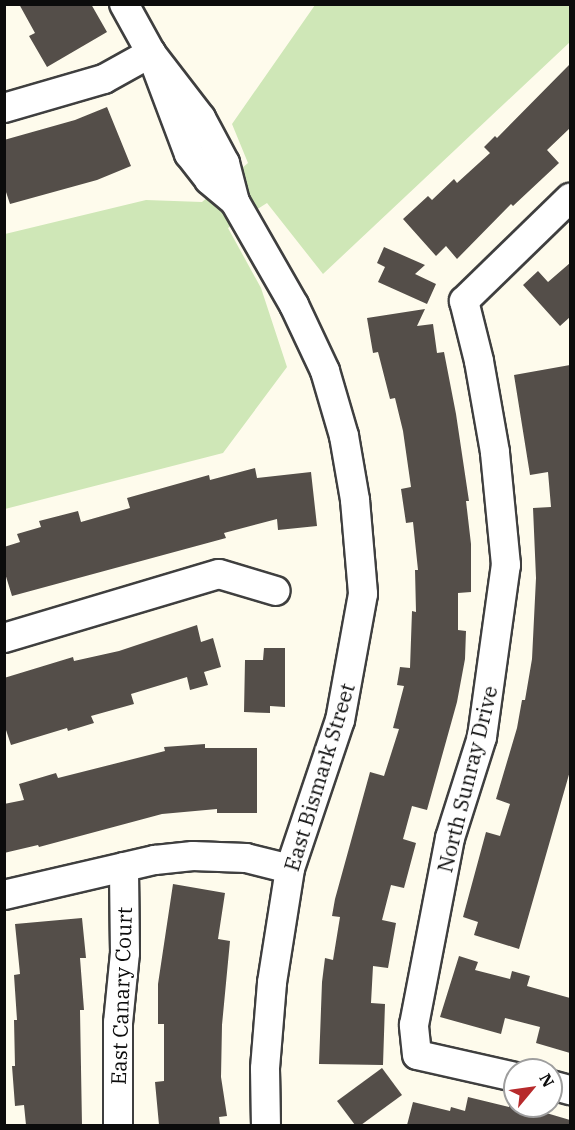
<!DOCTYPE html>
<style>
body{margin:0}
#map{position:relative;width:575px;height:1130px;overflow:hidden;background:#fefbec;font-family:"IBM Plex Serif",serif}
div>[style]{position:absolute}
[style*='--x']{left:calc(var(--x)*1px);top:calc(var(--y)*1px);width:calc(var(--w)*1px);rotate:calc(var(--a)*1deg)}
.green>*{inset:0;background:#cfe7b7}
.building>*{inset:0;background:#544e49}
.roads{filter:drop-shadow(2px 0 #3f3f3f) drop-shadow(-2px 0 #3f3f3f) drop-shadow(0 2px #3f3f3f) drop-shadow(0 -2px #3f3f3f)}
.minor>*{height:28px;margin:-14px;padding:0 14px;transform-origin:14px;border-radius:14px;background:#fff}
span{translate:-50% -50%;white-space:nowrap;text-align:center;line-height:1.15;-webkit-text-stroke:6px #fff;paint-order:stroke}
.street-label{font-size:21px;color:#0c0c0c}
.frame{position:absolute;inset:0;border:6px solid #0c0c0c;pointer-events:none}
.north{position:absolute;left:503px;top:1058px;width:60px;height:60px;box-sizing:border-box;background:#fff;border:2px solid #9e9e9e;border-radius:50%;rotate:61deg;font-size:16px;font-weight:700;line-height:24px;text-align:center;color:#0c0c0c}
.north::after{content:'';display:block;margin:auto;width:21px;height:27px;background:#b72a2c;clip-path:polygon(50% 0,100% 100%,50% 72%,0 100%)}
</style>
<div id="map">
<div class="green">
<div style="clip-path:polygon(315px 5px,570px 5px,570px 42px,323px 274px,267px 203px,228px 228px,261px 288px,287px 367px,223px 453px,5px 509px,5px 234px,146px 200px,202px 202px,248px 163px,232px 124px)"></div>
</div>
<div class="building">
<div style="clip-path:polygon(19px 4px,91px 4px,107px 32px,47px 67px,29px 36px,35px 33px)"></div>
<div style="clip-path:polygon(570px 64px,570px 128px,547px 150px,559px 163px,513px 206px,511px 204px,457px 259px,446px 246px,436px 256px,403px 219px,428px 196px,432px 200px,454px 179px,457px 183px,490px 153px,484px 147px,495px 136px,497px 138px)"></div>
<div style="clip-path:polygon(107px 107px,131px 166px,97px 180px,10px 204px,4px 186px,4px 140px,75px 120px)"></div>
<div style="clip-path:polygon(384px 247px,425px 265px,415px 274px,436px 284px,427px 304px,378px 282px,385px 267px,377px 263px)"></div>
<div style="clip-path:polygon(570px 263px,570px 317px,560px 326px,523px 285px,538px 271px,548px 282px)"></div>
<div style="clip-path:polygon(425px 309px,417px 326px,433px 324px,437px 353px,444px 352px,456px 414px,469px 501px,466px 501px,471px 544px,471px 592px,458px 593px,458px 630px,466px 631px,465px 659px,457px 702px,427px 810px,412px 806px,403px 839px,416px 843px,404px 888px,391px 885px,382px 920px,396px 923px,388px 968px,373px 966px,371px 1003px,385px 1004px,383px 1065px,319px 1064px,322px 982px,325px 958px,333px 960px,340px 917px,332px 916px,335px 899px,370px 772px,384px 776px,399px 729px,393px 728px,404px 686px,397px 685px,400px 667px,410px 668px,412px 611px,416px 612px,415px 570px,418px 570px,413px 522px,406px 523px,401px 489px,411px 487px,403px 431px,395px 398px,390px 399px,378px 352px,373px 353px,367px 318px)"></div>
<div style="clip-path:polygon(570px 365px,570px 771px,519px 949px,474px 935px,478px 922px,463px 917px,486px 832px,500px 836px,510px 804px,496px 799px,517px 728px,522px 700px,525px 700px,532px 659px,536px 578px,533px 508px,551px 507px,548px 472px,530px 475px,514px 375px)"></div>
<div style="clip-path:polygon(255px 468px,257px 478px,311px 472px,317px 526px,278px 530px,277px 519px,224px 533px,226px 538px,12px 596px,4px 570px,4px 547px,20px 542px,17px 534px,41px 527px,39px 521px,78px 511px,81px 522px,130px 508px,127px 498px,209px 475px,210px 480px)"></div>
<div style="clip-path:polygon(197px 625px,201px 642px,213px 638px,221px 667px,204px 672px,208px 685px,190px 690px,187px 677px,131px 694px,134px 704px,91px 716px,94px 723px,68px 731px,67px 728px,11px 745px,4px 724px,4px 678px,73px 657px,74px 661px,119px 651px)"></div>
<div style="clip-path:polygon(264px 648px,285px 648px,285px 707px,270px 706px,270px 713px,244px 712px,245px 660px,263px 660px)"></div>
<div style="clip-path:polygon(205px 744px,205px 748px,257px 748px,257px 813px,217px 813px,217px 809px,162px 814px,39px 847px,38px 845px,4px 853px,4px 804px,24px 800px,19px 784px,56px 773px,58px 778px,165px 751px,164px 747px)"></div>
<div style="clip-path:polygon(173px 884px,225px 893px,218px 939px,230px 941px,222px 1025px,221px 1077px,227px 1116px,219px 1117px,220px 1125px,159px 1125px,155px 1082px,164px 1081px,164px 1024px,158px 1024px,158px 984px)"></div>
<div style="clip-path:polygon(82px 918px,86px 958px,80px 958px,84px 1010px,80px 1010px,82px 1125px,26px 1125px,24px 1105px,15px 1106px,12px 1066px,15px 1066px,14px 1020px,17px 1020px,14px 975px,20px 974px,15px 924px)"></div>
<div style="clip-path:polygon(459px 956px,478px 962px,475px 970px,510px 979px,512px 971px,530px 976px,527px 986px,570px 998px,570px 1053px,536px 1043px,540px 1027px,505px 1018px,501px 1034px,440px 1017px)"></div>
<div style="clip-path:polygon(382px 1068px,402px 1095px,361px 1125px,355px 1125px,337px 1101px)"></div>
<div style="clip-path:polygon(468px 1097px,509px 1107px,510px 1103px,526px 1107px,570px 1120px,570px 1125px,407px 1125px,413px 1102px,450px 1111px,451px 1107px,465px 1111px)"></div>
</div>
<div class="roads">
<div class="minor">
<div style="--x:124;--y:4;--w:56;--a:61.1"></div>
<div style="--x:151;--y:53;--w:108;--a:69.4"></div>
<div style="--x:189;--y:154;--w:33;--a:52"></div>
<div style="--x:209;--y:180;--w:34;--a:40"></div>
<div style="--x:151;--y:53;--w:82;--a:52.4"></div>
<div style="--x:201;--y:118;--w:51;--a:61.9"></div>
<div style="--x:225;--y:163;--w:40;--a:75.6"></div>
<div style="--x:235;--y:202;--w:119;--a:60.2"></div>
<div style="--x:294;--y:305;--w:73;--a:64.8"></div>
<div style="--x:325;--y:371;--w:68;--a:73.7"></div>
<div style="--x:344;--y:436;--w:65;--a:80.2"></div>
<div style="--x:355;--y:500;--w:94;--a:85.1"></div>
<div style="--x:363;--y:594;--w:128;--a:100.3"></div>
<div style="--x:340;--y:720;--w:157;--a:108.6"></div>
<div style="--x:290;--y:869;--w:115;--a:99"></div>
<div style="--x:272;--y:983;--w:86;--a:94.7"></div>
<div style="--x:265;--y:1069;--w:57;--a:89"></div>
<div style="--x:4;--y:108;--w:104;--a:-16.2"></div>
<div style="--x:104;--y:79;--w:54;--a:-29"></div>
<div style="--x:4;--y:638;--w:224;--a:-16.6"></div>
<div style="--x:219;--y:574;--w:59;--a:16.6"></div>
<div style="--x:4;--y:895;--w:155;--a:-13.1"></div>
<div style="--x:155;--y:860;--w:38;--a:-6"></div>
<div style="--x:193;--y:856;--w:53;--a:2.2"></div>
<div style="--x:246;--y:858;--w:45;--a:14"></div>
<div style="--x:515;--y:1077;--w:100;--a:-167.3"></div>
<div style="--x:417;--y:1055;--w:30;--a:-96"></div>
<div style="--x:414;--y:1025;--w:190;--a:-79.1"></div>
<div style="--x:450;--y:838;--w:106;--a:-72.4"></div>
<div style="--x:482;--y:737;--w:174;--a:-82.1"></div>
<div style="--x:506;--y:565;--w:114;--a:-95.6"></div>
<div style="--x:495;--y:452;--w:92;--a:-100"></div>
<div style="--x:479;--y:361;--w:62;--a:-104"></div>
<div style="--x:464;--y:301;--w:148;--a:-44.2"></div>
<div style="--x:551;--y:1085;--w:20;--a:15"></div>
<div style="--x:118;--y:1126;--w:103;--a:-90"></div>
<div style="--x:118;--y:1023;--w:70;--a:-84.3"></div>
<div style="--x:125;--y:953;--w:86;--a:-90.7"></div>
</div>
</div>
<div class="street-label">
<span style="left:319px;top:777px;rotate:-73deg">East Bismark Street</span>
<span style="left:467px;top:779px;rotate:-76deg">North Sunray Drive</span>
<span style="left:121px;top:996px;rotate:-88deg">East Canary Court</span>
</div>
<div class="frame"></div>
<div class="north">N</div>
</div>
